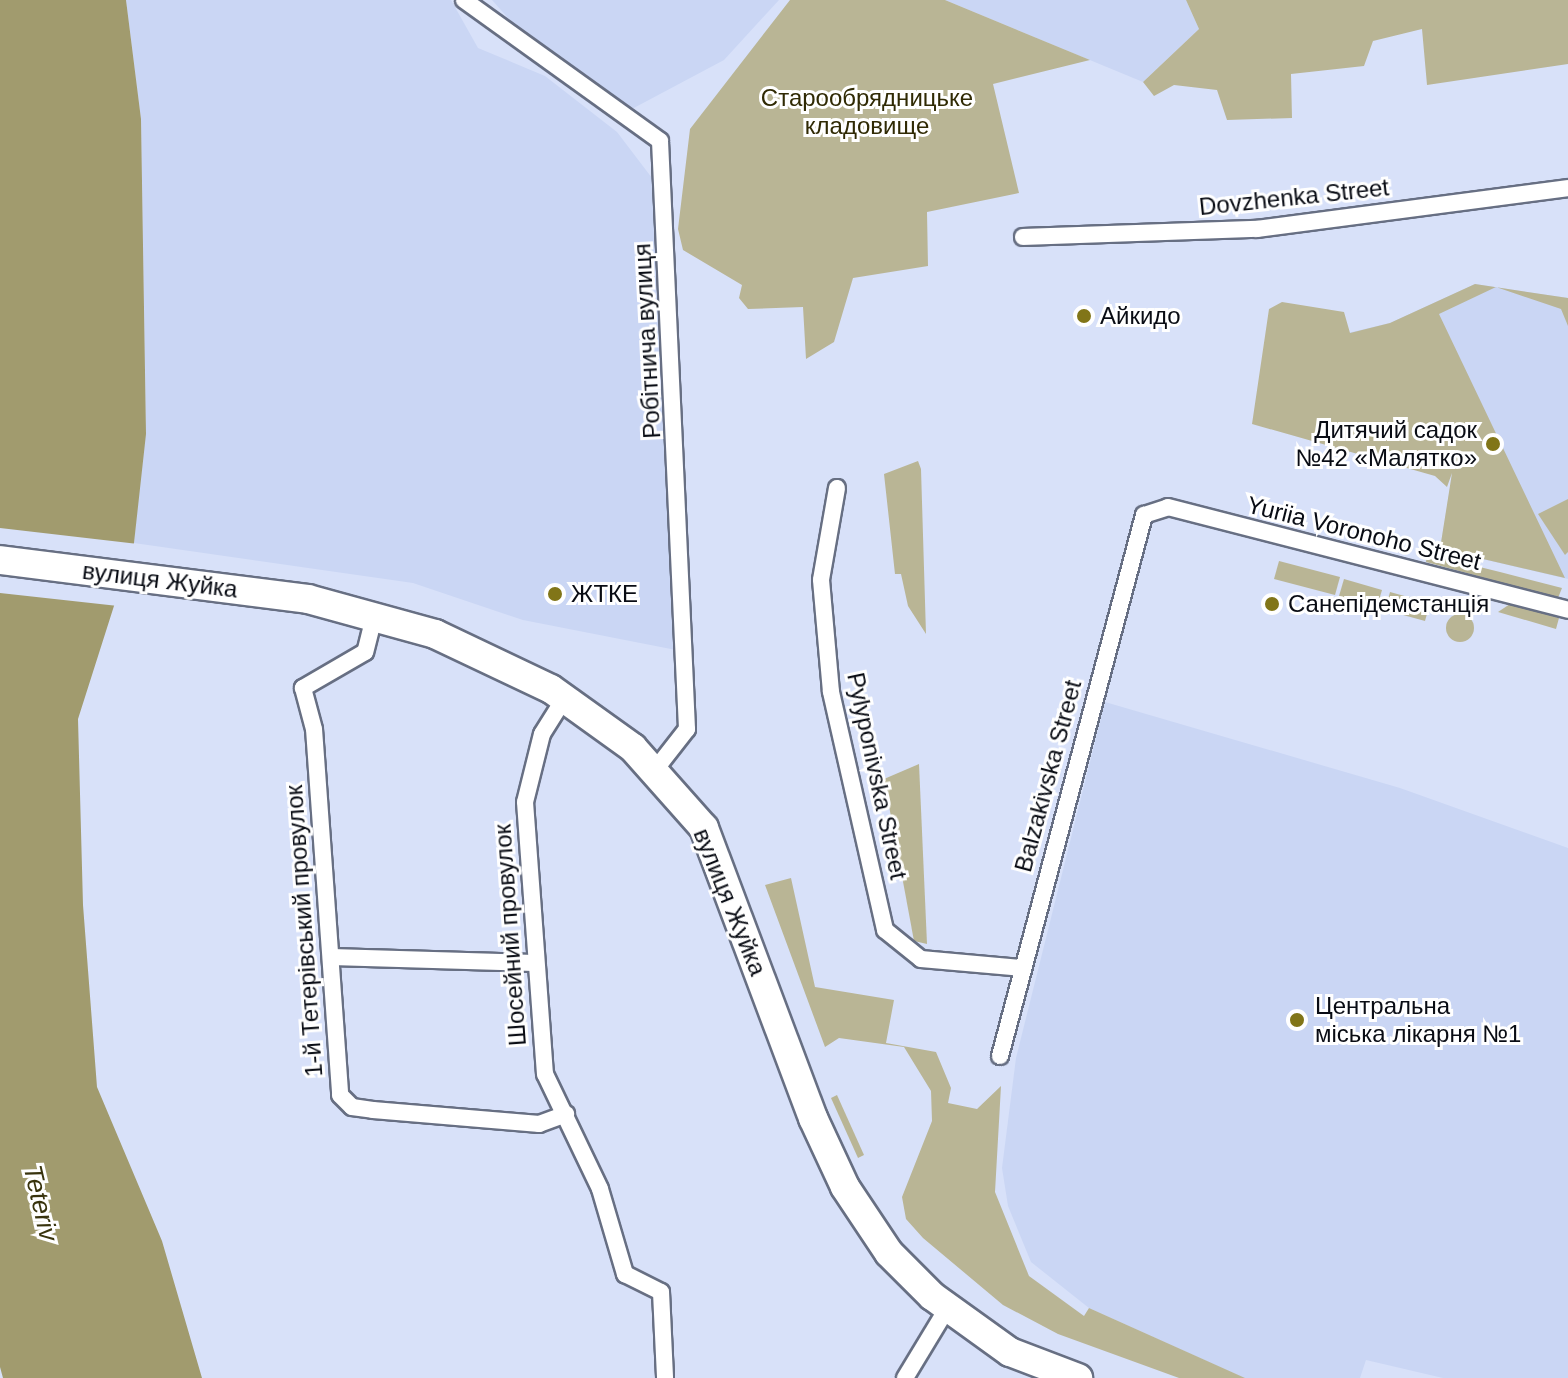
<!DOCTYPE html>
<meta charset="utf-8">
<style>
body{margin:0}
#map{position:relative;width:1568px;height:1378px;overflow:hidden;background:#d8e1f9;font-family:Arial,sans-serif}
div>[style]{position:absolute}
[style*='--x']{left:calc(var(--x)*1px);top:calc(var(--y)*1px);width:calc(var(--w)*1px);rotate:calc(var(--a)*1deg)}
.built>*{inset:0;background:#cad6f4}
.green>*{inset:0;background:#b9b595}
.round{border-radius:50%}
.water>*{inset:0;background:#a19b6e}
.pier>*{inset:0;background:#d8e1f9}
.roads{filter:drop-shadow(2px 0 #676f83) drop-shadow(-2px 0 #676f83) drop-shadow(0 2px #676f83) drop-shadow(0 -2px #676f83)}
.street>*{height:16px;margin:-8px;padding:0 8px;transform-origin:8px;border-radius:8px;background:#fff}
.highway>*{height:28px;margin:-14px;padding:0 14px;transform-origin:14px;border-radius:14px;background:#fff}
.dots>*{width:22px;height:22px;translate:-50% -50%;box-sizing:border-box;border:4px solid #fff;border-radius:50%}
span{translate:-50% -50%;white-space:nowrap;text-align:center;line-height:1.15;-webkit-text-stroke:6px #fff;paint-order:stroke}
.park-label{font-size:24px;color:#302a04}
.street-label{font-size:24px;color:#090c14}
.poi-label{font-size:24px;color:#090c14}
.left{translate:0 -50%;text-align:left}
.right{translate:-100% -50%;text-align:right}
.water-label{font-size:26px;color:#38330d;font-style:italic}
</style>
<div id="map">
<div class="built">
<div style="clip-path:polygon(126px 0,451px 0,478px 48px,545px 76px,617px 132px,652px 178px,676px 650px,523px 620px,413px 583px,134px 543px,146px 421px,141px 119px)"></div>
<div style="clip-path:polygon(492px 0,779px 0,724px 60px,630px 110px,515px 26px)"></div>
<div style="clip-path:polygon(945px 0,1186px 0,1199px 29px,1143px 82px)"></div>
<div style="clip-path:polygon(1475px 284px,1568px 298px,1568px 579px,1440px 549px,1454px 464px,1297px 345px,1390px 323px)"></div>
<div style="clip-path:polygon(1105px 702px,1400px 788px,1568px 848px,1568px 1378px,1443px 1378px,1366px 1360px,1360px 1378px,1244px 1378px,1089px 1308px,1031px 1262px,1008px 1206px,1002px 1168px,1016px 1058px)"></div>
</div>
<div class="green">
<div style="clip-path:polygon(790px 0,945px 0,1090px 60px,993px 84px,1019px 193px,927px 212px,928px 266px,853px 278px,834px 342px,806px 359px,803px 307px,748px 309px,739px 298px,742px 285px,683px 250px,678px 229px,690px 129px)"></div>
<div style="clip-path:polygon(1186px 0,1568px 0,1568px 64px,1427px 85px,1422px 29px,1373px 41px,1364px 66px,1291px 74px,1292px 118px,1227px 120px,1217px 90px,1174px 85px,1154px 96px,1143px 82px,1199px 29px)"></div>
<div style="clip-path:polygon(1475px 284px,1568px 298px,1568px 326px,1561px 309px,1496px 287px,1439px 314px,1565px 578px,1440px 549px,1452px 473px,1447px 487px,1435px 476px,1252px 424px,1269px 309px,1282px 302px,1344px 312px,1350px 333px,1390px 323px)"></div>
<div style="clip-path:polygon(918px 461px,921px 469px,926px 634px,908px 606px,901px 574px,895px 574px,884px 474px)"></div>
<div style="clip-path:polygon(1568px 499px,1568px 552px,1565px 555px,1538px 514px)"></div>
<div style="clip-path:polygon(1427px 554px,1500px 572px,1562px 588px,1558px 598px,1426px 562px)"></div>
<div style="clip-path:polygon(1279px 561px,1340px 577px,1335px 595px,1274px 579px)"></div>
<div style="clip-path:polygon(1344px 579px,1382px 590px,1377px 607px,1339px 596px)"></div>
<div style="clip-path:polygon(1390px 592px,1430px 603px,1425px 621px,1385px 610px)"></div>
<div style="clip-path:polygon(1510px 604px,1559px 618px,1556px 629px,1498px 612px)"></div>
<div class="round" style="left:1446px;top:614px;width:28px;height:28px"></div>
<div style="clip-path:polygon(919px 764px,927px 944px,914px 941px,884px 779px)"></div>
<div style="clip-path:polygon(791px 878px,815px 987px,894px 1000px,886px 1043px,936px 1052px,951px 1088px,948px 1103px,977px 1109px,1001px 1086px,995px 1192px,1029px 1276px,1084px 1316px,1089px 1308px,1245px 1378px,1179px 1378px,1058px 1334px,1003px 1305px,923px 1238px,906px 1219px,902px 1197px,932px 1121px,931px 1091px,904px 1047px,839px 1038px,825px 1047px,765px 885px)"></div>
<div style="clip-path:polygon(837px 1095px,864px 1155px,858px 1158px,831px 1098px)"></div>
</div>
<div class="water">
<div style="clip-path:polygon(0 0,126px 0,141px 119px,146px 434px,134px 543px,78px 719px,83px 905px,97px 1087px,162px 1241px,202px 1378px,3px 1378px,0 1367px)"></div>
</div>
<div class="pier">
<div style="clip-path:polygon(0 528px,138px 544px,118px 606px,0 593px)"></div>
</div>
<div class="roads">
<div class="street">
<div style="--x:464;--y:0;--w:241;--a:35.7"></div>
<div style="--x:660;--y:141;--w:589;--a:87.37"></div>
<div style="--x:687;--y:729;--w:52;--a:128"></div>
<div style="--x:1023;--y:237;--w:234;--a:-2"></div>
<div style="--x:1257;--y:229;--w:314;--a:-7.5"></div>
<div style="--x:837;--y:488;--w:93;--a:99.9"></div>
<div style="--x:821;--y:580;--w:112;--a:84.9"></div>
<div style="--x:831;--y:692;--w:244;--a:77.2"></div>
<div style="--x:885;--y:930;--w:46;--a:38.9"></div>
<div style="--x:921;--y:959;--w:100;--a:5.1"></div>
<div style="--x:374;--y:617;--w:36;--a:104"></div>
<div style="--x:365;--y:652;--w:72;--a:149.9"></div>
<div style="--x:303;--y:688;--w:42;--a:75"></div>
<div style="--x:314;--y:729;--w:367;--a:85.9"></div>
<div style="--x:340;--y:1095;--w:17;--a:45"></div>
<div style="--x:352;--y:1107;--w:21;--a:8"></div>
<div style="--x:373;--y:1110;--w:167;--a:4.8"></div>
<div style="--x:539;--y:1124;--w:29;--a:-20"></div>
<div style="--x:564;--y:699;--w:41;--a:122.2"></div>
<div style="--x:542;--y:734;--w:70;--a:104"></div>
<div style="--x:525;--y:802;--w:273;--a:85.8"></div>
<div style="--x:545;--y:1074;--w:127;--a:64.4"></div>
<div style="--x:600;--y:1189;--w:89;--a:73.6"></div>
<div style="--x:625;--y:1274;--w:40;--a:26.6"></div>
<div style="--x:661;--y:1292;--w:86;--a:87.3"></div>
<div style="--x:331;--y:957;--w:204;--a:1.7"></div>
<div style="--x:1000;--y:1056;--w:560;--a:-75.09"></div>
<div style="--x:1144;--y:515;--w:25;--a:-18"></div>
<div style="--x:1168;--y:507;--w:413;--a:14.4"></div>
<div style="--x:905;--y:1378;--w:83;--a:-58.8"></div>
</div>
<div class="highway">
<div style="--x:0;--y:560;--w:310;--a:7.2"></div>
<div style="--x:308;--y:599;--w:132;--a:15.4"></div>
<div style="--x:435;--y:634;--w:128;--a:25.4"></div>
<div style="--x:551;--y:689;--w:101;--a:35.7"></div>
<div style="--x:633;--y:748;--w:107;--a:48.4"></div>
<div style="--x:704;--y:828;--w:310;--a:69.4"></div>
<div style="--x:813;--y:1118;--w:76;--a:65.1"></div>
<div style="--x:845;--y:1187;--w:79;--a:56.3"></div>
<div style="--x:889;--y:1253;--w:61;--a:45"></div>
<div style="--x:932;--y:1296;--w:96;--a:35.7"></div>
<div style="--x:1010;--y:1352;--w:73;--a:20.9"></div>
</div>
</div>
<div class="dots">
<div style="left:1084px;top:316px;background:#817518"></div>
<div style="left:1493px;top:444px;background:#817518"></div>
<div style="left:555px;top:594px;background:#817518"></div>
<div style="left:1272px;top:604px;background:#817518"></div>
<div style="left:1297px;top:1020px;background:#817518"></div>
</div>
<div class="park-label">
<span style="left:867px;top:112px">Старообрядницьке<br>кладовище</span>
</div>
<div class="street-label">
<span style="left:1294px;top:197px;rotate:-6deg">Dovzhenka Street</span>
<span style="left:647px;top:341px;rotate:-93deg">Робітнича вулиця</span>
<span style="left:1364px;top:533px;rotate:14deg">Yuriia Voronoho Street</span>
<span style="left:160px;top:580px;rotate:7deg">вулиця Жуйка</span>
<span style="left:877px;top:776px;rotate:78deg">Pylyponivska Street</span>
<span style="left:1048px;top:776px;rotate:-75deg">Balzakivska Street</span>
<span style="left:730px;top:902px;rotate:68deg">вулиця Жуйка</span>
<span style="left:304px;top:931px;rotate:-94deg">1-й Тетерівський провулок</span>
<span style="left:510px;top:935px;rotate:-94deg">Шосейний провулок</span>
</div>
<div class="poi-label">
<span class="left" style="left:1100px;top:316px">Айкидо</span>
<span class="right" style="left:1477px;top:444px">Дитячий садок<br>№42 «Малятко»</span>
<span class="left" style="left:571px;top:594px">ЖТКЕ</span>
<span class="left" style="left:1288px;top:604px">Санепідемстанція</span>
<span class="left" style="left:1315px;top:1020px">Центральна<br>міська лікарня №1</span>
</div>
<div class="water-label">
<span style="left:40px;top:1203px;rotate:77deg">Teteriv</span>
</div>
</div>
